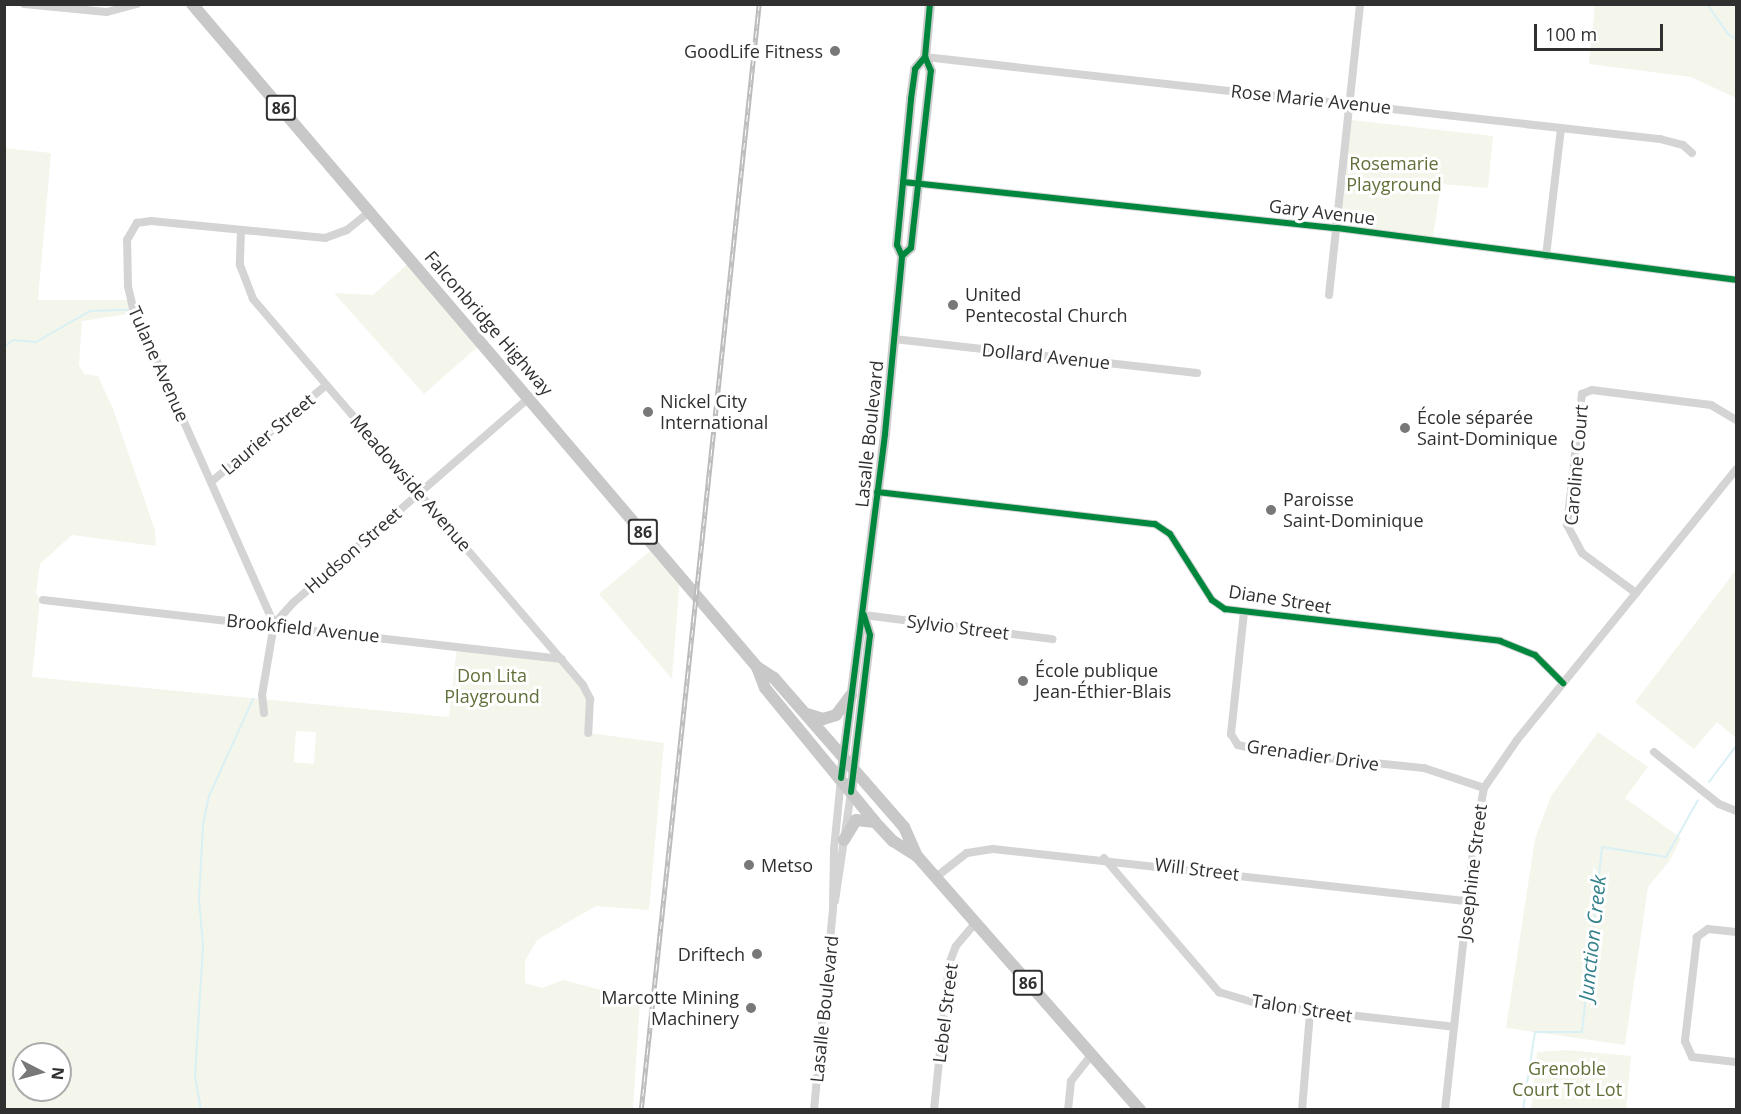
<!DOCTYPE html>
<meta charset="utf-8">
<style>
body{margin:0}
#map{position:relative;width:1741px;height:1114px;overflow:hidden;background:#fff;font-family:"Open Sans",sans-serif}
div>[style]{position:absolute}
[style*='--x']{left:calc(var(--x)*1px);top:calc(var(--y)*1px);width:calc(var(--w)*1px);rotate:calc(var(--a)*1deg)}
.green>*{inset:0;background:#f4f6ec}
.stream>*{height:2px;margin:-1px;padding:0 1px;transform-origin:1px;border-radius:1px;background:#d9f0f4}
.street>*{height:8px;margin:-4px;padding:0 4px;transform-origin:4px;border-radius:4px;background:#d4d4d4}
.secondary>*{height:10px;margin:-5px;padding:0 5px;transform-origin:5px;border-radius:5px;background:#cecece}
.primary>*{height:12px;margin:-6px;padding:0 6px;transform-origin:6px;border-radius:6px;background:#c8c8c8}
.rail>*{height:4.5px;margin-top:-2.25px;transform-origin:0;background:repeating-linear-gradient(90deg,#fff 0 7px,#bcbcbc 0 14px);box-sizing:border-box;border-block:2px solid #bcbcbc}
.cycleway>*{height:6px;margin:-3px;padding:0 3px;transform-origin:3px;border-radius:3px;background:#00873e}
.dots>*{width:16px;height:16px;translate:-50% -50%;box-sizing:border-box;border:3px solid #fff;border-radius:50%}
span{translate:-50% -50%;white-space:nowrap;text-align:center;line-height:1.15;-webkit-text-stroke:6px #fff;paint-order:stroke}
.shield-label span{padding:2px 4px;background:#fff;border:2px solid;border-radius:4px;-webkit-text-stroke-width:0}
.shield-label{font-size:16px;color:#303030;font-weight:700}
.poi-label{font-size:18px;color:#303030}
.right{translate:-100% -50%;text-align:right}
.left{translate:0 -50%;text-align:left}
.street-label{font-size:18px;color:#303030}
.park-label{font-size:18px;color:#61703a}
.water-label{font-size:20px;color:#34818b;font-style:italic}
.frame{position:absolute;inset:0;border:6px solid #303030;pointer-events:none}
.north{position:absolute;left:12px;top:1042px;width:60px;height:60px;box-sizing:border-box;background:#fff;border:2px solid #acacac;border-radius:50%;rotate:96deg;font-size:16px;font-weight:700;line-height:24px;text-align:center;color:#303030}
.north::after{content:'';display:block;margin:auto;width:21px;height:27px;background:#787878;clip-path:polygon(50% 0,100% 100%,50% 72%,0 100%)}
.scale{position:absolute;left:1534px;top:24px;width:129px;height:27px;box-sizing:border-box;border:3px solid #303030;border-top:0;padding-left:8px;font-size:18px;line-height:21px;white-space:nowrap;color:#303030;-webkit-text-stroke:4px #fff;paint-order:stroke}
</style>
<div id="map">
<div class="green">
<div style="clip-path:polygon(1595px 5px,1736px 5px,1736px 98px,1691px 77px,1589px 64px)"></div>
<div style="clip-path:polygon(1351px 120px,1493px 136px,1488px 188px,1441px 184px,1433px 237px,1347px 227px,1341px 220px)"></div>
<div style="clip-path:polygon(evenodd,5px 148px,51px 153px,38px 300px,130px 300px,135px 313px,82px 321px,79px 365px,84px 374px,98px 376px,113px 409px,155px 530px,156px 546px,72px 535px,40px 564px,36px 593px,40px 599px,32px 677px,449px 717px,457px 646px,563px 658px,588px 691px,589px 733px,664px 743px,649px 910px,596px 906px,537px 940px,525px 961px,525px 983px,542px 988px,563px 980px,640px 1000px,633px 1109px,5px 1110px,5px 148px,296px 731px,316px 732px,314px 764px,294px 762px,296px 731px,5px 148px,24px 1054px,60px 1054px,60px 1090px,24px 1090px,24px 1054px)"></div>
<div style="clip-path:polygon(412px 260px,483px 342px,424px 394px,334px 293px,373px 295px)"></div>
<div style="clip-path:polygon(655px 547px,680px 577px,672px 679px,599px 594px)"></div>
<div style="clip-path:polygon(1736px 570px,1736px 738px,1717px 722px,1694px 749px,1635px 702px)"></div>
<div style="clip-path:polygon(1598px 732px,1648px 767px,1625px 798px,1681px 838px,1670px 860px,1648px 887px,1625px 1045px,1506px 1028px,1535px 839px,1551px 796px)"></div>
<div style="clip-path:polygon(1567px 1050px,1631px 1056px,1626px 1109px,1531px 1109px,1537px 1052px)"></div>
</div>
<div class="stream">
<div style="--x:1707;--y:4;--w:37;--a:55"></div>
<div style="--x:1728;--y:34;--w:9;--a:32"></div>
<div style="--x:4;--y:347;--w:11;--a:-38"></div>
<div style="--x:13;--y:340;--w:23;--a:5"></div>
<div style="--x:36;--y:342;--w:62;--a:-29.9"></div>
<div style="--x:90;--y:311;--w:38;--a:-2"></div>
<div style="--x:1709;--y:782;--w:45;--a:-53.1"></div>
<div style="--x:201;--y:1110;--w:35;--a:-100"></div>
<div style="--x:195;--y:1076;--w:131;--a:-86.5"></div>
<div style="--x:203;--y:945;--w:46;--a:-95"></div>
<div style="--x:199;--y:899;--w:75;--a:-86.9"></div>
<div style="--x:203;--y:824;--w:29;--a:-78"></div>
<div style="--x:209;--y:796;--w:107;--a:-65.6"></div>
<div style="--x:1523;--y:1110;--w:79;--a:-81.3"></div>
<div style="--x:1535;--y:1032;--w:47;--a:0"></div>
<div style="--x:1582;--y:1032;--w:186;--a:-83.8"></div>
<div style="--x:1602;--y:847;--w:65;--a:8.9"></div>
<div style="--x:1666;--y:857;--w:65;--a:-60.7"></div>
</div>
<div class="street">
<div style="--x:24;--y:4;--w:83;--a:5.5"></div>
<div style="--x:107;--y:12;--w:31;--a:-15"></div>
<div style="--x:925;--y:57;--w:740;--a:6.37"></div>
<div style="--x:1660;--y:139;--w:24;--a:15"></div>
<div style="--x:1683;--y:145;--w:12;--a:42"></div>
<div style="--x:903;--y:182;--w:436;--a:6.1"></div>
<div style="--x:1337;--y:228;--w:402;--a:7.4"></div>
<div style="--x:241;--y:230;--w:35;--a:92"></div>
<div style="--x:240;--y:265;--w:36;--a:69"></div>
<div style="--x:253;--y:299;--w:508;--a:49.47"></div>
<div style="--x:583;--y:685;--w:16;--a:63"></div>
<div style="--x:590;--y:699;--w:34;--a:93"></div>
<div style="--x:1546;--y:256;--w:128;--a:-83.3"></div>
<div style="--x:1329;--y:295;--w:293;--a:-83.9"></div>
<div style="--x:894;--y:339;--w:305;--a:6.4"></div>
<div style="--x:211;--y:482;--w:150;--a:-40.1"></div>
<div style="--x:877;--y:492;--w:280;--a:6.6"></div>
<div style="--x:1155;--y:524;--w:18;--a:34"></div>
<div style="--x:1170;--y:534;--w:78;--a:57.5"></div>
<div style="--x:1212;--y:600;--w:16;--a:35"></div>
<div style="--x:1225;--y:609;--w:277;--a:6.6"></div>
<div style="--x:1500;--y:641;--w:38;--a:22"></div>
<div style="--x:1535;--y:655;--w:40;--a:45"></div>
<div style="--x:1636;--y:593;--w:67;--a:-143.5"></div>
<div style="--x:1582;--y:553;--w:32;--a:-118"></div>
<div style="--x:1567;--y:525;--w:132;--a:-83.5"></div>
<div style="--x:1582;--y:394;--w:11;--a:-22"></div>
<div style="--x:1592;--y:390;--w:120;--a:7.2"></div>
<div style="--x:1711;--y:405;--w:29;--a:31"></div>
<div style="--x:43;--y:600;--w:522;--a:6.49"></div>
<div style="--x:1244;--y:612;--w:123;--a:96.1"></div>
<div style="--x:1231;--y:734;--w:13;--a:58"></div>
<div style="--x:1238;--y:745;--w:31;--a:13"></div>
<div style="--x:1268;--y:752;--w:157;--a:5.9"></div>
<div style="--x:1424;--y:768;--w:63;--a:18.4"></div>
<div style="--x:864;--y:615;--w:190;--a:7.3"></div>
<div style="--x:274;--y:624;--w:346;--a:-114"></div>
<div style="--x:133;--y:308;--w:23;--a:-103"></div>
<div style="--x:128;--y:286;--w:46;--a:-91.2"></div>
<div style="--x:127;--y:240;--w:20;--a:-60"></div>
<div style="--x:137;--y:223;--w:14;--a:-8"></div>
<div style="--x:151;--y:221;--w:175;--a:5.6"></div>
<div style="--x:325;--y:238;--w:23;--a:-20"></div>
<div style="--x:347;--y:230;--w:28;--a:-39"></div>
<div style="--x:264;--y:713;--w:18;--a:-96"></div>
<div style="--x:262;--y:695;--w:72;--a:-80.4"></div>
<div style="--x:274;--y:624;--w:30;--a:-48"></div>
<div style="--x:294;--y:602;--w:313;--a:-41"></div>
<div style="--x:1654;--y:752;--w:83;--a:38.7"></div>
<div style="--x:1719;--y:804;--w:18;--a:22"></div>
<div style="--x:1104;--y:858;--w:177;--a:49.4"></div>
<div style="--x:1219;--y:992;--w:45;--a:16.8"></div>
<div style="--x:1262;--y:1005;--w:193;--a:6.5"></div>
<div style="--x:936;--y:877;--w:39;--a:-38"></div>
<div style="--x:967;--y:853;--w:26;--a:-9"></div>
<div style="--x:993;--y:849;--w:477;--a:6.3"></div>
<div style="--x:835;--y:901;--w:110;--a:-81.6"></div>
<div style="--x:1736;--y:932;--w:28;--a:-174"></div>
<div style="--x:1708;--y:929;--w:14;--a:144"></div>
<div style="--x:1697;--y:937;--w:105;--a:96.6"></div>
<div style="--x:1685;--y:1041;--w:17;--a:66"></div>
<div style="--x:1692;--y:1057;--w:44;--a:6.5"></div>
<div style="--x:814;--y:1110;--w:203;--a:-84.6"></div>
<div style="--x:833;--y:908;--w:59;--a:-89"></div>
<div style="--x:834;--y:849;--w:70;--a:-84.3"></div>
<div style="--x:934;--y:1110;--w:147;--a:-84.1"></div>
<div style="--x:949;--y:964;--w:19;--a:-69"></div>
<div style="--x:956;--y:946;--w:30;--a:-50"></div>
<div style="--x:1068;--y:1110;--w:29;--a:-84"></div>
<div style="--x:1071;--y:1081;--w:33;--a:-52"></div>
<div style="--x:1302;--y:1110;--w:98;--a:-85.3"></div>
<div style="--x:1445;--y:1110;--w:276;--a:-83.8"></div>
<div style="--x:1475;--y:836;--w:49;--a:-79.4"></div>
<div style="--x:1484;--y:788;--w:58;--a:-55.5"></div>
<div style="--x:1517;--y:740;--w:348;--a:-51"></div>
</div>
<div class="secondary">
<div style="--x:902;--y:256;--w:12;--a:-42"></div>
<div style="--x:911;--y:248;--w:178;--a:-83.6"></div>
<div style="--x:931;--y:71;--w:15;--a:-113"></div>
<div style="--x:925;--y:57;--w:53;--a:-84.6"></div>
<div style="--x:841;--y:778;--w:347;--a:-82.7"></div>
<div style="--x:885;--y:434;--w:179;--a:-84.5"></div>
<div style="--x:902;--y:256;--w:12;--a:-114"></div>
<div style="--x:897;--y:245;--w:147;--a:-84.5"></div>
<div style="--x:911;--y:99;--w:30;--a:-82"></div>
<div style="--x:915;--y:69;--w:16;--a:-50"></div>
<div style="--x:851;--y:792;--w:158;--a:-83.1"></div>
<div style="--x:870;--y:635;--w:20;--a:-108"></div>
</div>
<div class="primary">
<div style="--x:192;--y:4;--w:871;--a:49.56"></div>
<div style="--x:757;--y:667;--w:22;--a:69"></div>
<div style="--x:765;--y:688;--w:173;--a:50.6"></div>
<div style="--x:875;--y:822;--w:26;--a:47"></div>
<div style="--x:893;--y:841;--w:28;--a:32"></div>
<div style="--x:917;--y:856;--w:338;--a:48.7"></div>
<div style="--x:757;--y:667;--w:20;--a:33"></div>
<div style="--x:774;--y:678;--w:198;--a:48.9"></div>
<div style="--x:904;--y:827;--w:32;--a:66"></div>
<div style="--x:807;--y:714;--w:17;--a:17"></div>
<div style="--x:823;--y:719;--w:14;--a:-17"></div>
<div style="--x:836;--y:715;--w:25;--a:-53"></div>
<div style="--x:844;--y:840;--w:23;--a:-59"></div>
<div style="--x:856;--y:820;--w:19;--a:6"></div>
</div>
<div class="rail">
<div style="--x:641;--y:1110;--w:1112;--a:-83.91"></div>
</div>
<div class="cycleway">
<div style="--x:903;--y:182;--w:436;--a:6.1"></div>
<div style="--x:1337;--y:228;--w:402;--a:7.4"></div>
<div style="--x:902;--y:256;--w:12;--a:-42"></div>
<div style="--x:911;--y:248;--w:178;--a:-83.6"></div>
<div style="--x:931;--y:71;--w:15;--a:-113"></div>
<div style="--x:925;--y:57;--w:53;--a:-84.6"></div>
<div style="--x:877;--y:492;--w:280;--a:6.6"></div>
<div style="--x:1155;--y:524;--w:18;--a:34"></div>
<div style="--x:1170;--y:534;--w:78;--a:57.5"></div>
<div style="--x:1212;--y:600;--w:16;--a:35"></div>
<div style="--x:1225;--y:609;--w:277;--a:6.6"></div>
<div style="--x:1500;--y:641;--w:38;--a:22"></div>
<div style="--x:1535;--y:655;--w:40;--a:45"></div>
<div style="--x:841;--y:778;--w:347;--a:-82.7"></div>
<div style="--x:885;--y:434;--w:179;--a:-84.5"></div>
<div style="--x:902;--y:256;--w:12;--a:-114"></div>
<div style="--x:897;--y:245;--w:147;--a:-84.5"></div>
<div style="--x:911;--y:99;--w:30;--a:-82"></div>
<div style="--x:915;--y:69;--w:16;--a:-50"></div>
<div style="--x:851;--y:792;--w:158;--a:-83.1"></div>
<div style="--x:870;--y:635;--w:21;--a:-107"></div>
</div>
<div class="dots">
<div style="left:835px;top:51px;background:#787878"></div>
<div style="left:953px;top:305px;background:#787878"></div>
<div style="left:648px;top:412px;background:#787878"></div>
<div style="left:1405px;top:428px;background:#787878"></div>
<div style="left:1271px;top:510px;background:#787878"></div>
<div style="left:1023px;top:681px;background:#787878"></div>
<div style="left:749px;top:865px;background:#787878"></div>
<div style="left:757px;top:954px;background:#787878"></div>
<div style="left:751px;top:1008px;background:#787878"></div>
</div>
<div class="shield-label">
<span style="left:281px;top:108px">86</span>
<span style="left:643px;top:532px">86</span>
<span style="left:1028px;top:983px">86</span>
</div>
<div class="poi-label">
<span class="right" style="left:823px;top:51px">GoodLife Fitness</span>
<span class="left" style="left:965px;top:305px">United<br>Pentecostal Church</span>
<span class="left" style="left:660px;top:412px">Nickel City<br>International</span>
<span class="left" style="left:1417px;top:428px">École séparée<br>Saint-Dominique</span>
<span class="left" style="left:1283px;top:510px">Paroisse<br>Saint-Dominique</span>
<span class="left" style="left:1035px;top:681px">École publique<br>Jean-Éthier-Blais</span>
<span class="left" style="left:761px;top:865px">Metso</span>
<span class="right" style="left:745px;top:954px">Driftech</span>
<span class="right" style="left:739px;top:1008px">Marcotte Mining<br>Machinery</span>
</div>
<div class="street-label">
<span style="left:1311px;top:99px;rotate:6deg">Rose Marie Avenue</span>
<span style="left:1322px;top:212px;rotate:7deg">Gary Avenue</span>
<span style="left:489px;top:323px;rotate:49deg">Falconbridge Highway</span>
<span style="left:1046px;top:356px;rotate:6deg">Dollard Avenue</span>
<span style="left:159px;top:364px;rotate:66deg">Tulane Avenue</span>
<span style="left:268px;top:434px;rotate:-40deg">Laurier Street</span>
<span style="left:869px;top:434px;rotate:-84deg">Lasalle Boulevard</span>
<span style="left:1576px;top:465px;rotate:-85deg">Caroline Court</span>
<span style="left:411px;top:483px;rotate:49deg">Meadowside Avenue</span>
<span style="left:353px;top:550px;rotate:-41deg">Hudson Street</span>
<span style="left:1280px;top:599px;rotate:9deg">Diane Street</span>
<span style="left:958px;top:627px;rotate:7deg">Sylvio Street</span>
<span style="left:303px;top:628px;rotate:6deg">Brookfield Avenue</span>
<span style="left:1313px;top:755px;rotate:8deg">Grenadier Drive</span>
<span style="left:1197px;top:869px;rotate:7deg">Will Street</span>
<span style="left:1472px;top:872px;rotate:-83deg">Josephine Street</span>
<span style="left:1302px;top:1008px;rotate:9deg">Talon Street</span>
<span style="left:824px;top:1009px;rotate:-84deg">Lasalle Boulevard</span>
<span style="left:945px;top:1013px;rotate:-83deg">Lebel Street</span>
</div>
<div class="park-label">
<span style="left:1394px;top:174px">Rosemarie<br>Playground</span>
<span style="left:492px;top:686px">Don Lita<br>Playground</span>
<span style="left:1567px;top:1079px">Grenoble<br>Court Tot Lot</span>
</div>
<div class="water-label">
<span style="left:1592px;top:938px;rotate:-84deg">Junction Creek</span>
</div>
<div class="frame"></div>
<div class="north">N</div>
<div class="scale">100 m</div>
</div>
